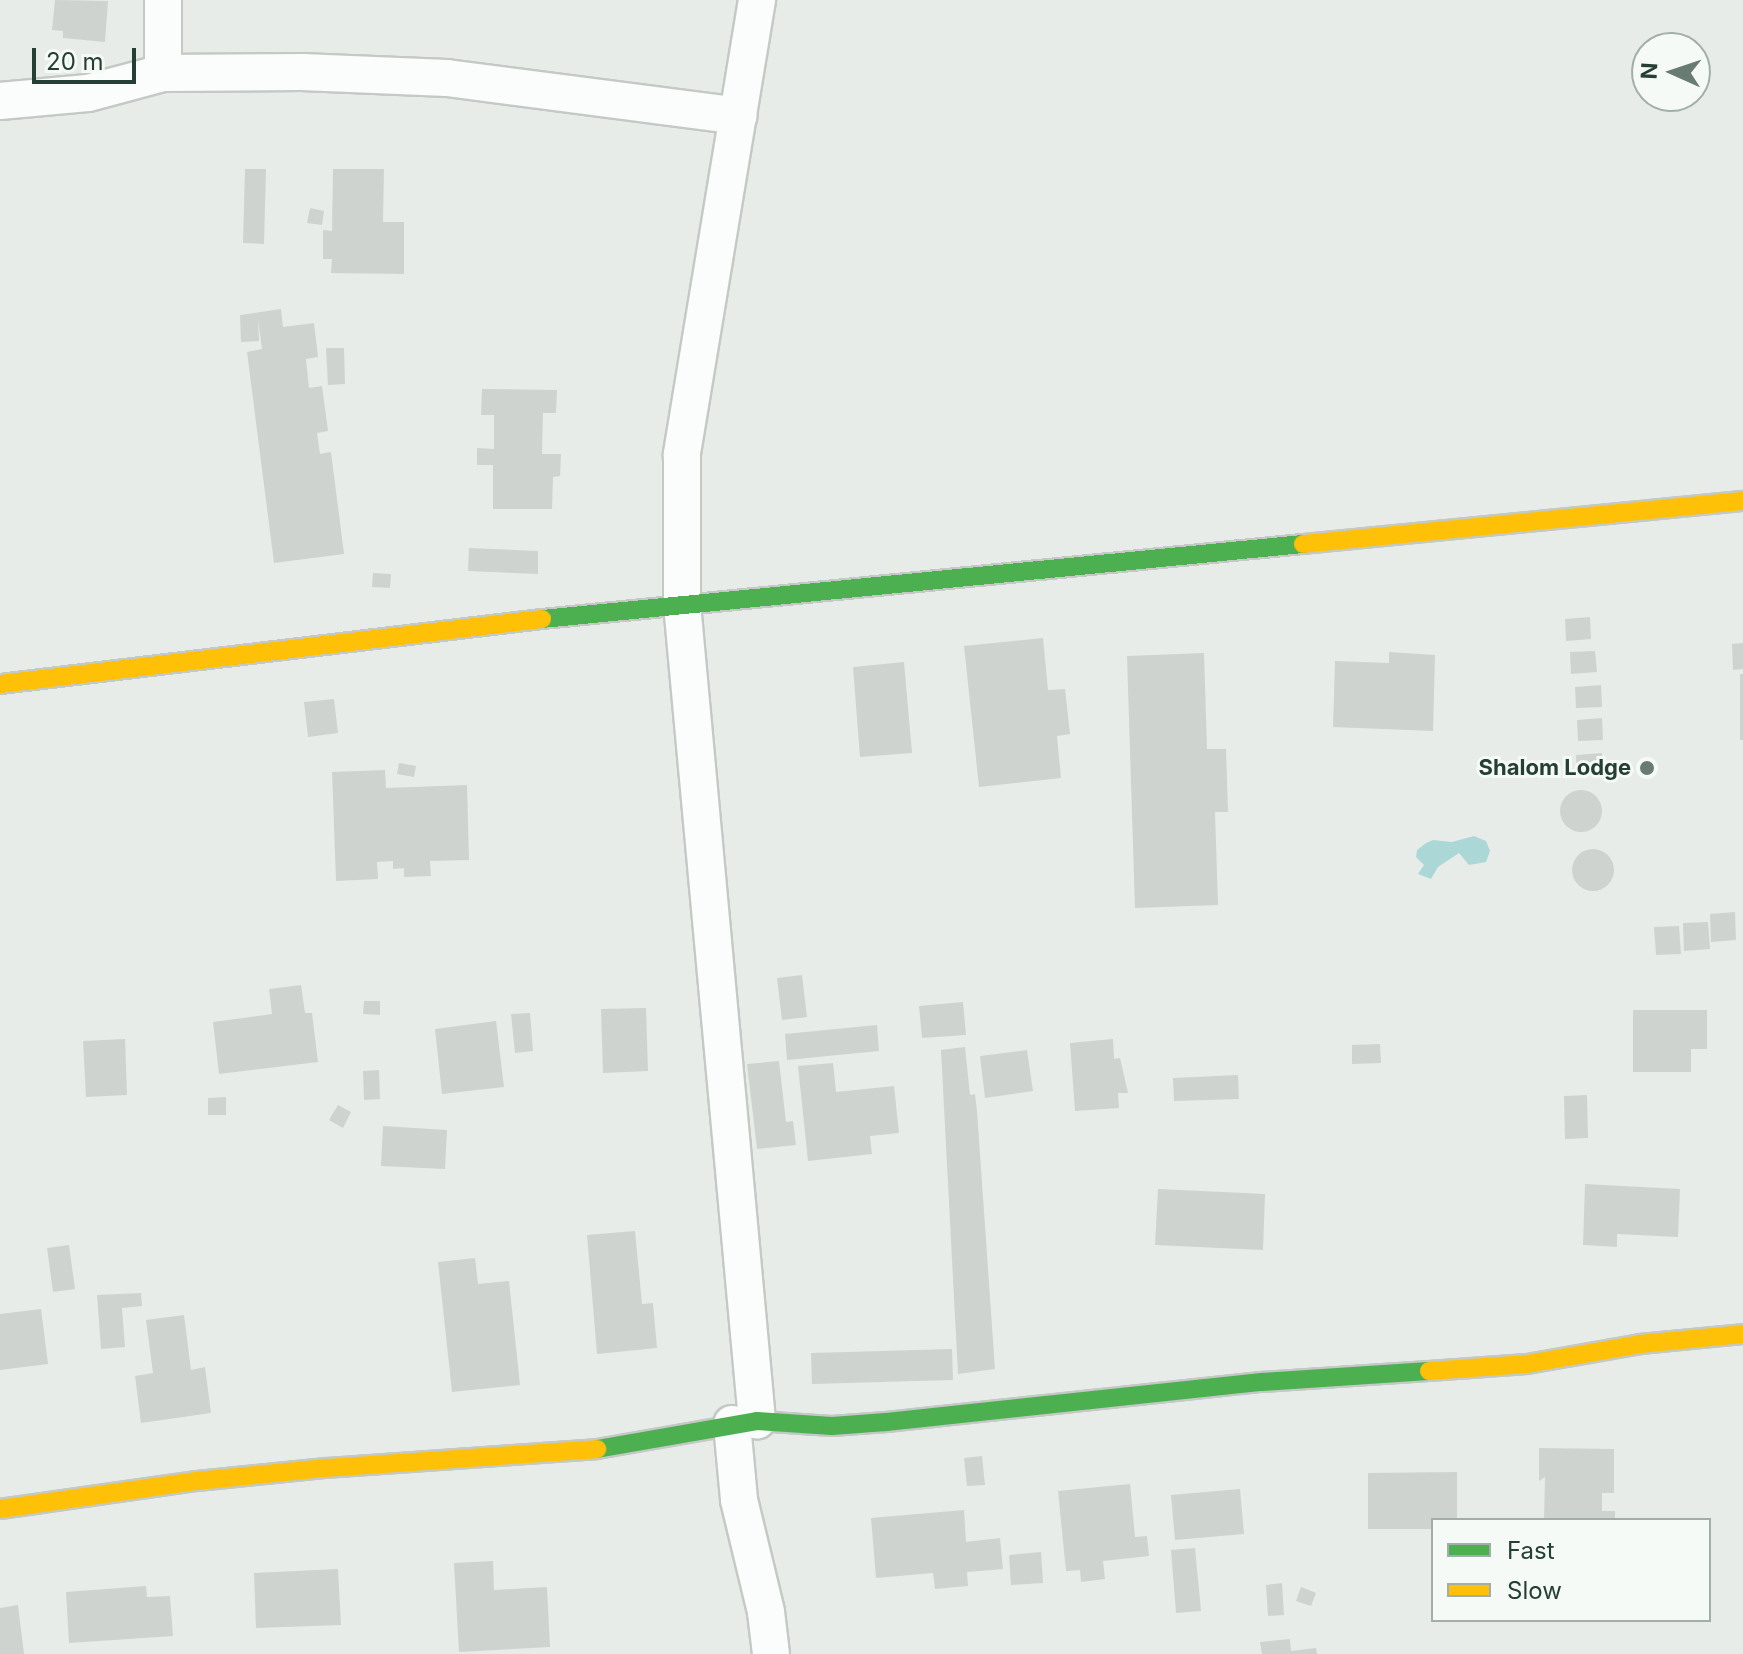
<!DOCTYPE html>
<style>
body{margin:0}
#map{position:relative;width:1743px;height:1654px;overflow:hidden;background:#e7ece9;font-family:Inter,sans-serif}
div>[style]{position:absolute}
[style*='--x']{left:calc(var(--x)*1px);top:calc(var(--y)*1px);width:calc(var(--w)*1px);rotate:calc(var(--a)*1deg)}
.water>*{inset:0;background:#abd8d7}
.building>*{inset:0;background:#ced3d0}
.round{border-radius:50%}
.roads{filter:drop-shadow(2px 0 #c4c9c6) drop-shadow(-2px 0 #c4c9c6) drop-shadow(0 2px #c4c9c6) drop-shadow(0 -2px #c4c9c6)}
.street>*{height:36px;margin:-18px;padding:0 18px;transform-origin:18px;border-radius:18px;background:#fbfcfc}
.fast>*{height:18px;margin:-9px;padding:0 9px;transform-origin:9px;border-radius:9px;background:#4caf50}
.slow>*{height:18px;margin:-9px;padding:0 9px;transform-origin:9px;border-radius:9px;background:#ffc107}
.dots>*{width:22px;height:22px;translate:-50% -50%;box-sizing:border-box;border:4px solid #f6faf7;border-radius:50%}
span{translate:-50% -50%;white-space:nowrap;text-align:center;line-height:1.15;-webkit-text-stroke:6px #f6faf7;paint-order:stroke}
.poi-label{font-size:22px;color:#253f34;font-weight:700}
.right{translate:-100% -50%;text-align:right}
.legend{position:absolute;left:1431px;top:1518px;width:280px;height:104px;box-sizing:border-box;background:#f6faf7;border:2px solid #a2afa9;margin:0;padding:10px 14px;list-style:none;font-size:24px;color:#253f34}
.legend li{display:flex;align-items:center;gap:16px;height:40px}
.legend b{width:40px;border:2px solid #a2afa9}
.north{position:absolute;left:1631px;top:32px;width:80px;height:80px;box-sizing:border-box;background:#f6faf7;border:2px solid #a2afa9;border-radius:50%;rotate:273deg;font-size:22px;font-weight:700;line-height:32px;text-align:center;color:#253f34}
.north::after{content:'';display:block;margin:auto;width:28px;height:36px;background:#697c73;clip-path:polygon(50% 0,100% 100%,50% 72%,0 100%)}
.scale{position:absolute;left:32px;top:48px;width:104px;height:36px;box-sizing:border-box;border:4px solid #253f34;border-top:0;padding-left:10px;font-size:24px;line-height:28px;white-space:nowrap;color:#253f34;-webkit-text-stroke:6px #f6faf7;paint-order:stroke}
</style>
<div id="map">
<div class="water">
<div style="clip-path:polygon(1474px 836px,1486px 841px,1490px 851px,1486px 862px,1469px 865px,1459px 853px,1438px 867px,1431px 879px,1418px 874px,1424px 865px,1416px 857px,1417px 850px,1426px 843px,1433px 840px,1452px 842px)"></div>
</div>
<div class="building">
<div style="clip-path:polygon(55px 0,108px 1px,105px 42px,63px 38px,63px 31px,52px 30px)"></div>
<div style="clip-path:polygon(245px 169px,266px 169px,264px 244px,243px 243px)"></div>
<div style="clip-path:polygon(333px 169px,384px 169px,383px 222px,404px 222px,404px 274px,331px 273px,332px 259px,323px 259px,323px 230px,332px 231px)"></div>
<div style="clip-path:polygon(310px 208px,324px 211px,322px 225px,307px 223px)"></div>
<div style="clip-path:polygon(281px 309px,283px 327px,314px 323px,318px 357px,306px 359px,309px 388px,322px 386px,328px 431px,317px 433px,320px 454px,331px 452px,344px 554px,274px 563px,247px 352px,262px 349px,258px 320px,259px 341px,241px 342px,240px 315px)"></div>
<div style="clip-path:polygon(326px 348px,344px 348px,345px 384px,328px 385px)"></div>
<div style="clip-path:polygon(482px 389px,557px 390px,556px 413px,543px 413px,542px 454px,561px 454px,560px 476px,553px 477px,552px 509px,493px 509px,493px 465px,477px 465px,477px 448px,494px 449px,494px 415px,481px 415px)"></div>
<div style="clip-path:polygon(469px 548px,538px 551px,538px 574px,468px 571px)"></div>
<div style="clip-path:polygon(373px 573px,391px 574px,390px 588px,372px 587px)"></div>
<div style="clip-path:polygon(1590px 617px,1591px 639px,1566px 641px,1565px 619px)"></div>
<div style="clip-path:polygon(1043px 638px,1048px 690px,1065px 689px,1070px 734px,1057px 736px,1061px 778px,979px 787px,964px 646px)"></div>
<div style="clip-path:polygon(1743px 643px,1743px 669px,1733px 670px,1732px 644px)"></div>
<div style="clip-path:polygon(1595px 651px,1597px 672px,1571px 674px,1570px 652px)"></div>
<div style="clip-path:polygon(1389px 652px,1435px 655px,1433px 731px,1333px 727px,1335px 661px,1389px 663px)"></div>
<div style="clip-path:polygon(1204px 653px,1207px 749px,1226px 749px,1228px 812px,1215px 812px,1218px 905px,1135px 908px,1127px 656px)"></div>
<div style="clip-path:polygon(904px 662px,912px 753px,860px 757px,853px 667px)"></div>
<div style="clip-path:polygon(1740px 674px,1743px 674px,1743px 740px,1740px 740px)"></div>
<div style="clip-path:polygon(1601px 685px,1602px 707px,1576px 708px,1575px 687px)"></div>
<div style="clip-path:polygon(334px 699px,338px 733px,308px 737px,304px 702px)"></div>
<div style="clip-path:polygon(1602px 718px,1603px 740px,1578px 741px,1577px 720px)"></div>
<div style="clip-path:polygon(1602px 753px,1603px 775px,1577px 777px,1576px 755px)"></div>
<div style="clip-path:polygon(399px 763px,416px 766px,414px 777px,397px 774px)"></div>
<div style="clip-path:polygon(385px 770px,386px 788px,467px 785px,469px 860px,430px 861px,431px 876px,404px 877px,404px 868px,393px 869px,393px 861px,377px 862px,378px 879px,336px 881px,332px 772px)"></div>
<div class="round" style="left:1560px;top:790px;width:42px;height:42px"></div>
<div class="round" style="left:1572px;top:849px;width:42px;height:42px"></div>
<div style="clip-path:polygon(1735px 912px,1736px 940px,1711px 942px,1710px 914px)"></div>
<div style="clip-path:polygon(1708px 922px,1710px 949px,1684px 951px,1683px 923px)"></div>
<div style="clip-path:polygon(1679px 926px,1681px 954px,1656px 955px,1654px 927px)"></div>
<div style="clip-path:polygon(802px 975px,807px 1017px,782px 1020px,777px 978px)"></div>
<div style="clip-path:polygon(301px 985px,305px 1013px,312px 1013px,318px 1062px,219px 1074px,213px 1022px,272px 1014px,269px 989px)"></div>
<div style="clip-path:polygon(364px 1001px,380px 1001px,380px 1015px,363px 1014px)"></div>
<div style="clip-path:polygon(963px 1002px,966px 1035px,922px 1038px,919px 1006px)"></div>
<div style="clip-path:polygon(646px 1008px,648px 1071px,603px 1073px,601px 1009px)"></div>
<div style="clip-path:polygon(1633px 1010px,1707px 1010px,1707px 1049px,1691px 1049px,1691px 1072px,1633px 1072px)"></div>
<div style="clip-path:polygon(530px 1013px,533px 1051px,515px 1053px,511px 1014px)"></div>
<div style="clip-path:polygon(496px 1021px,504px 1087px,442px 1094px,435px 1029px)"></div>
<div style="clip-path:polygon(877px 1025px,879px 1051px,787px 1060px,785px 1034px)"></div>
<div style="clip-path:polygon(125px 1039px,127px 1095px,86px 1097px,83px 1041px)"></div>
<div style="clip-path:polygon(1113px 1039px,1114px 1059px,1120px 1058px,1128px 1093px,1118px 1093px,1119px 1108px,1075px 1111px,1070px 1043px)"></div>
<div style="clip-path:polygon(1380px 1044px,1381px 1063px,1352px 1064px,1352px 1045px)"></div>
<div style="clip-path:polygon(965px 1047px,970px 1095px,975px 1094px,977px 1111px,995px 1369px,958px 1374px,941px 1050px)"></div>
<div style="clip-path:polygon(1027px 1050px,1033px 1091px,985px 1098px,980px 1056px)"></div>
<div style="clip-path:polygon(779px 1061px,786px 1122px,793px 1121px,796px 1145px,757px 1149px,747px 1064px)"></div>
<div style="clip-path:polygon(833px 1063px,836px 1092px,894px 1086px,899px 1133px,870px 1136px,872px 1154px,808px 1161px,798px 1066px)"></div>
<div style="clip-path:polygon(379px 1070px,380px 1099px,364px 1100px,363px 1071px)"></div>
<div style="clip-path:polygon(1238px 1075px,1239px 1099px,1174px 1101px,1173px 1078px)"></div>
<div style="clip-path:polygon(1587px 1095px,1588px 1138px,1565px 1139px,1564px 1096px)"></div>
<div style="clip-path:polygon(226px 1097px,226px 1115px,208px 1115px,208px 1098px)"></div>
<div style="clip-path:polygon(338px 1105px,351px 1112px,343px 1128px,329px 1120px)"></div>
<div style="clip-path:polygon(383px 1126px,447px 1130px,445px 1169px,381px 1166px)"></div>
<div style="clip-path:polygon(1585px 1184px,1680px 1189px,1678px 1237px,1617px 1234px,1617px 1247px,1583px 1245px)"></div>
<div style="clip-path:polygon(1158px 1189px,1265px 1194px,1263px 1250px,1155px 1245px)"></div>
<div style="clip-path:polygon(635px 1231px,642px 1304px,653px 1303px,657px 1348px,597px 1354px,587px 1235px)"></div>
<div style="clip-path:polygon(69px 1245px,75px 1289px,53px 1292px,47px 1248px)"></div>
<div style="clip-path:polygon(475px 1258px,478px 1284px,509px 1281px,520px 1385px,452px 1392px,438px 1262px)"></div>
<div style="clip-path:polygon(141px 1293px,142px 1306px,122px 1308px,125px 1347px,101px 1349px,97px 1295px)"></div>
<div style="clip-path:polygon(41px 1309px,48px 1364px,0 1370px,0 1314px)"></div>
<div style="clip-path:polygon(184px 1315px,191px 1370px,205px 1367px,211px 1413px,141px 1423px,135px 1376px,153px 1373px,146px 1320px)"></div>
<div style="clip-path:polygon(952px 1349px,953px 1380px,812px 1384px,811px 1353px)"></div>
<div style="clip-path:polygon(1539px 1448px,1614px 1449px,1614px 1493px,1602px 1493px,1602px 1511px,1615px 1511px,1615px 1520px,1544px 1520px,1545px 1477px,1539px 1481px)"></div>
<div style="clip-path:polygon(982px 1456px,985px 1485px,967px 1486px,964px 1458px)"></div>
<div style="clip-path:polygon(1457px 1472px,1457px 1520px,1433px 1520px,1433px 1529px,1368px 1529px,1368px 1473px)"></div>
<div style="clip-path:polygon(1130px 1484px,1135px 1537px,1147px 1536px,1149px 1556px,1103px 1561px,1105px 1579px,1081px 1582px,1080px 1570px,1066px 1571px,1058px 1491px)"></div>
<div style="clip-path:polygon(1240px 1489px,1244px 1534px,1175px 1540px,1171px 1495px)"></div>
<div style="clip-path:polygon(964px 1510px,966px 1542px,1000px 1538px,1003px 1569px,967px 1572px,968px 1586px,935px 1589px,933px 1573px,876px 1578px,871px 1518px)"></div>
<div style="clip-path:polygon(1195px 1548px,1201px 1611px,1176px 1613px,1171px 1550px)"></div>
<div style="clip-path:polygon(1041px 1552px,1043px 1583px,1011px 1585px,1009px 1555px)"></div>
<div style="clip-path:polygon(493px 1561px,494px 1590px,547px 1587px,550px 1647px,459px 1652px,454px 1563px)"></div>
<div style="clip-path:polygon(338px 1569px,341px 1625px,256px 1628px,254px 1573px)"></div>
<div style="clip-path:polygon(1282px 1583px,1284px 1615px,1268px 1616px,1266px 1585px)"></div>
<div style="clip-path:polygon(146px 1586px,147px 1597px,170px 1596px,173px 1636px,69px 1643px,66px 1592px)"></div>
<div style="clip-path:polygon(1301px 1587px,1316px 1593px,1311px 1606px,1296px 1601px)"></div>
<div style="clip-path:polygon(18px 1605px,24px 1654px,0 1654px,0 1608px)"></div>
<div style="clip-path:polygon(1290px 1639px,1291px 1651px,1316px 1648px,1317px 1654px,1262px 1654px,1260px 1642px)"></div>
</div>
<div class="roads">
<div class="street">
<div style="--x:757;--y:0;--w:461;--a:99.4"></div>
<div style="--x:682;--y:455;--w:149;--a:90"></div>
<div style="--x:682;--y:604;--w:820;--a:84.75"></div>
<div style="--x:163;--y:73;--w:73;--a:-90"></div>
<div style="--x:0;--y:101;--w:88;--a:-5.2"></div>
<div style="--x:88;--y:93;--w:78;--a:-14.9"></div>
<div style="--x:163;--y:73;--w:139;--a:-0.4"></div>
<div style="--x:302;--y:72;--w:145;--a:2.4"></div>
<div style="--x:447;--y:78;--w:294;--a:7.4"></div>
<div style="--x:732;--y:1424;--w:76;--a:84.7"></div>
<div style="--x:739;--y:1500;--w:115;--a:76.4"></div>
<div style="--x:766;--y:1612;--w:42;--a:83.2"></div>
</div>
<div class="fast">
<div style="--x:542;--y:619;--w:765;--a:-5.63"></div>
<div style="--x:597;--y:1449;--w:162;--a:-9.9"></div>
<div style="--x:757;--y:1421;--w:75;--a:3.8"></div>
<div style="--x:832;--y:1426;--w:54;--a:-4.2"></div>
<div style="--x:886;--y:1422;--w:378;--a:-6.1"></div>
<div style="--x:1262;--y:1382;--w:167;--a:-3.8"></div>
</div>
<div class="slow">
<div style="--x:1303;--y:544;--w:442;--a:-5.6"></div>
<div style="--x:0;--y:684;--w:546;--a:-6.84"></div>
<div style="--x:1429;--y:1371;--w:98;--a:-4.1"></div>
<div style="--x:1527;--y:1364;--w:115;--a:-10"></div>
<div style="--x:1640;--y:1344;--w:103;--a:-5.5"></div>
<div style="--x:0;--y:1509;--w:199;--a:-8.1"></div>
<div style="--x:197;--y:1481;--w:130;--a:-5.8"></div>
<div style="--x:326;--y:1468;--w:272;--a:-4"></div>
</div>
</div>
<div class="dots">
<div style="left:1647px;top:768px;background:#697c73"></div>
</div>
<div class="poi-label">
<span class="right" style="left:1631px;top:768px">Shalom Lodge</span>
</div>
<ul class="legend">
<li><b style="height:10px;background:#4caf50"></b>Fast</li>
<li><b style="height:10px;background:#ffc107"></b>Slow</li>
</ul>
<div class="north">N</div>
<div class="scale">20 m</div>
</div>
